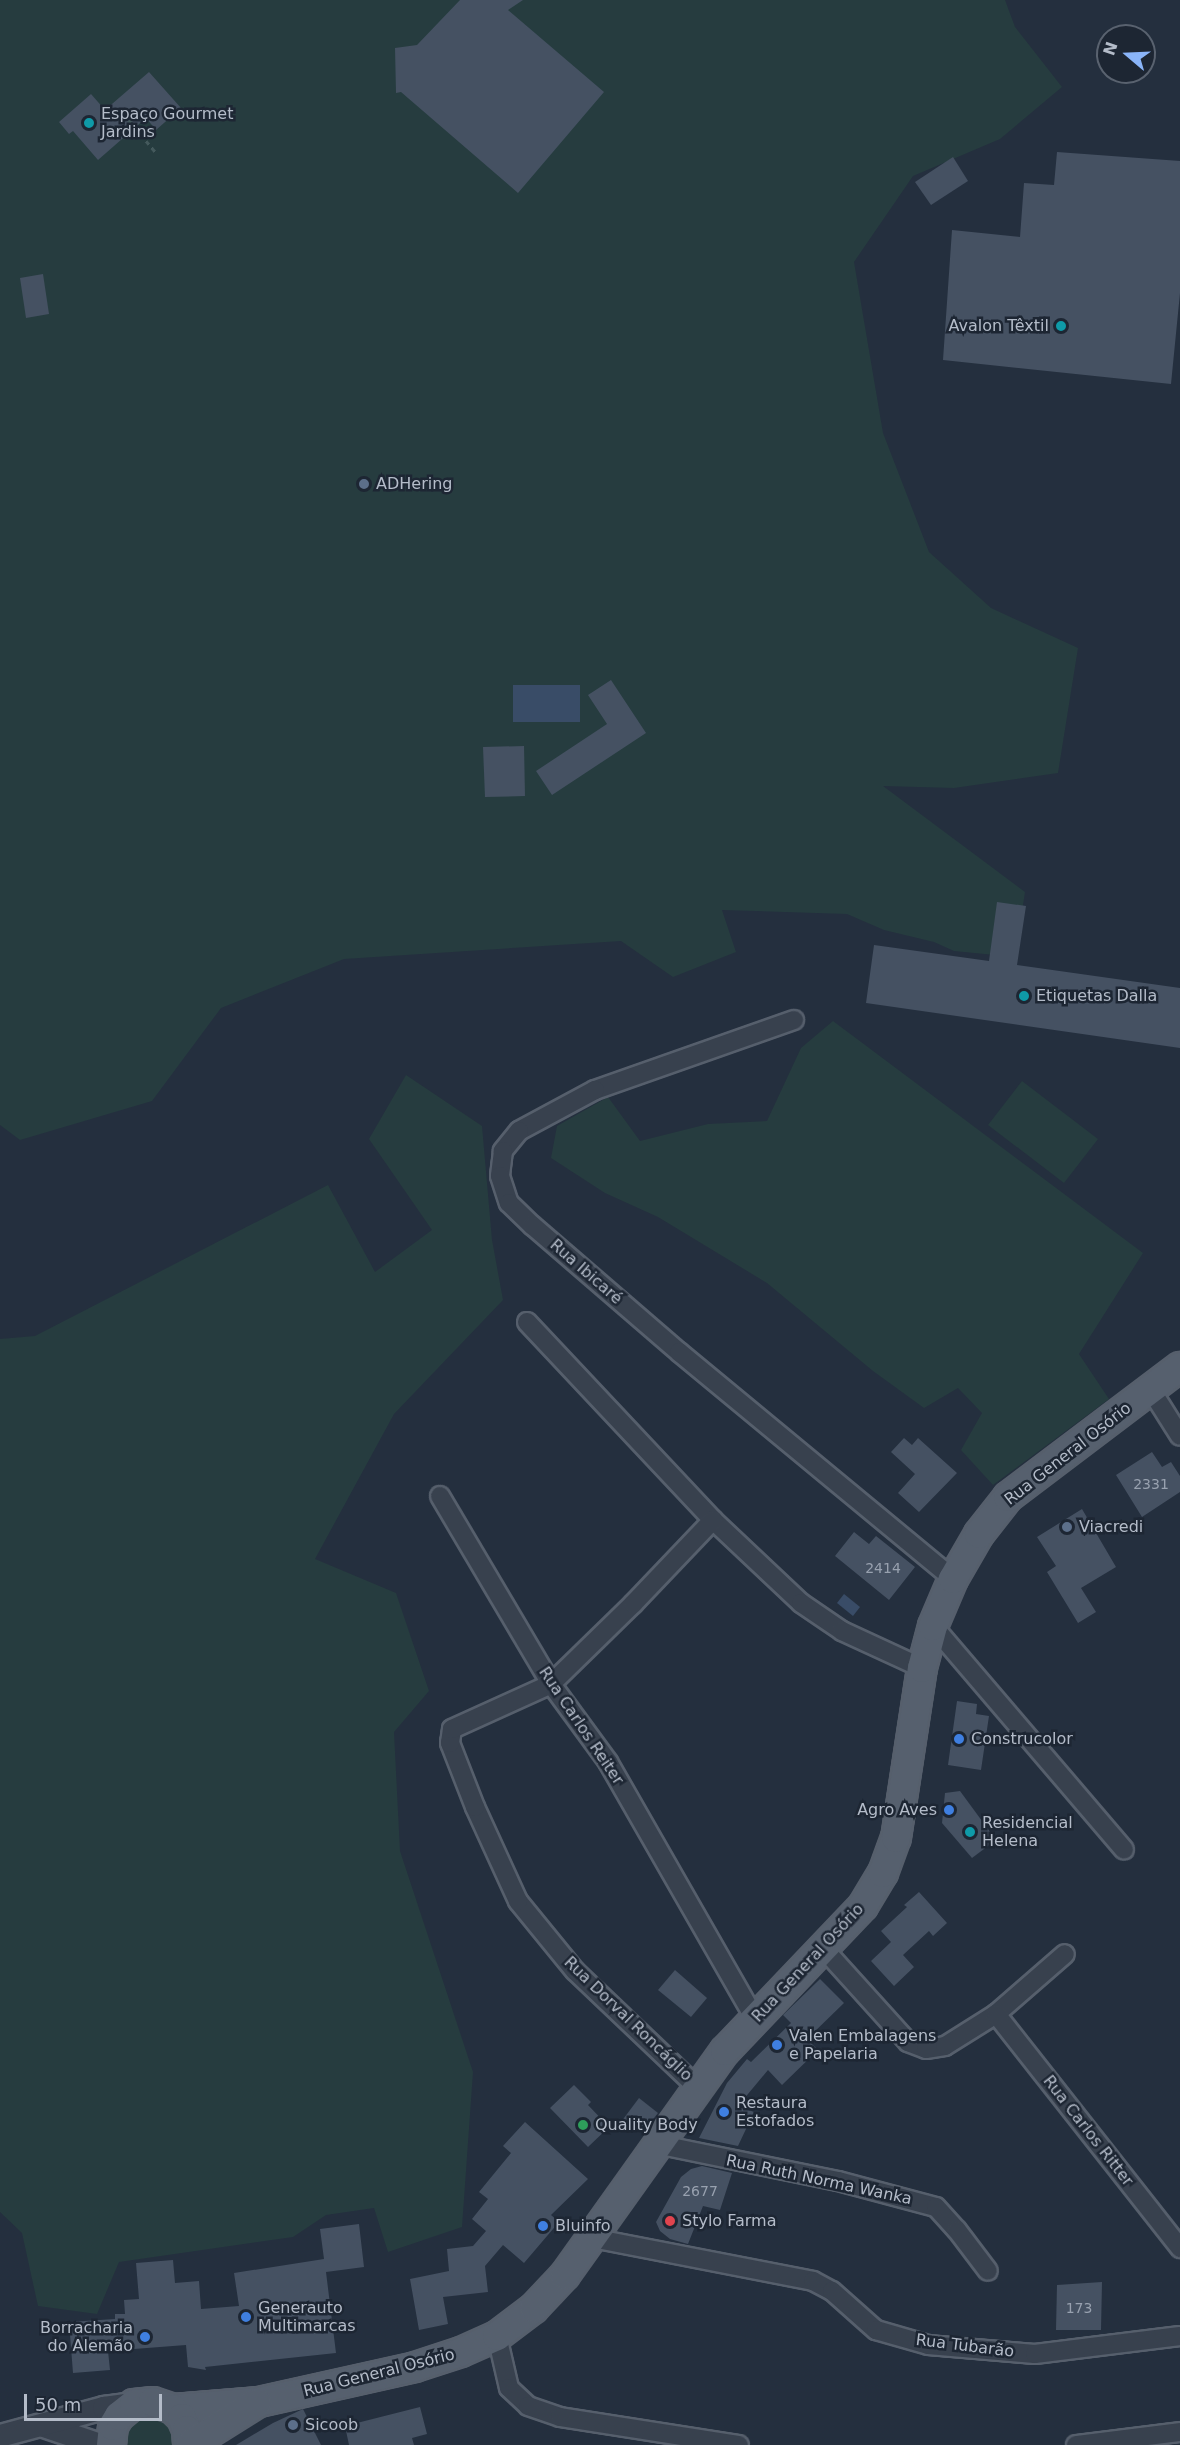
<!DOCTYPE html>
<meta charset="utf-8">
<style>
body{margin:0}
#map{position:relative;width:1180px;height:2445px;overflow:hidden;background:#242f3e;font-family:"DejaVu Sans",sans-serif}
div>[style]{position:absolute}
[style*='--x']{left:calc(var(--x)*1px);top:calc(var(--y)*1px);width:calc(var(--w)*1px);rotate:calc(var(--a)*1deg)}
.green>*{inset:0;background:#263c3f}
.water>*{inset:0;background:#394c67}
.building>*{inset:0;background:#455162}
.path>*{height:3px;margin-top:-1.5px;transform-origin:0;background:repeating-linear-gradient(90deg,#44595c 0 4.5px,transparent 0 9px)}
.roads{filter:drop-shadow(2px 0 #565f6c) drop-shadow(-2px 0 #565f6c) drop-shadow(0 2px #565f6c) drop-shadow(0 -2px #565f6c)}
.minor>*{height:18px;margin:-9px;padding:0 9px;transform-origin:9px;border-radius:9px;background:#38414e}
.tertiary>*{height:22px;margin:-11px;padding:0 11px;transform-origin:11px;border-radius:11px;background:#38414e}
.primary>*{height:28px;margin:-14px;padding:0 14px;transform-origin:14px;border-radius:14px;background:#56606e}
.dots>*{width:16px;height:16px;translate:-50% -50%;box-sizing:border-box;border:3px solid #1d2633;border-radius:50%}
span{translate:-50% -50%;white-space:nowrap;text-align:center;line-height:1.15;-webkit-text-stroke:5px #1d2633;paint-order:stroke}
.number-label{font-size:14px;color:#98a1af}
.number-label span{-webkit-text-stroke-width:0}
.poi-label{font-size:16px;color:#b4bcc9}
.left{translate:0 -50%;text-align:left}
.right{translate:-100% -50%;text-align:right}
.street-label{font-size:16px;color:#b4bcc9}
.north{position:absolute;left:1096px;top:24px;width:60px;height:60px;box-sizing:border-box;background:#1d2633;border:2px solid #59626f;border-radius:50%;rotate:289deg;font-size:16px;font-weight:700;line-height:24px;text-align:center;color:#b4bcc9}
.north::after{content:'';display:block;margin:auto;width:21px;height:27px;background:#8ab4f8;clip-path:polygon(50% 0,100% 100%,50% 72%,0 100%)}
.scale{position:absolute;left:24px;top:2394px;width:138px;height:27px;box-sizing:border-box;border:3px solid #b4bcc9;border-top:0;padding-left:8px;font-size:18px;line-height:21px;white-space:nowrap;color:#b4bcc9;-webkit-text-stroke:4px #1d2633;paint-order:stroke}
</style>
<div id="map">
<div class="green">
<div style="clip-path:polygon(0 0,1005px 0,1015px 27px,1062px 87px,1000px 139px,913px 176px,854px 262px,883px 433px,929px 552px,991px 608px,1078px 648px,1058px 773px,954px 788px,883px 786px,1025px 892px,1015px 957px,954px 951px,934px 942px,884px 930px,847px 914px,722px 910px,736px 952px,673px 977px,621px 941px,344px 959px,221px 1008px,152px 1101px,20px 1140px,0 1125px)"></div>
<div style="clip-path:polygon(833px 1021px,1143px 1253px,1079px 1354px,1109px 1399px,993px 1485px,961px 1450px,982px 1413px,958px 1388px,924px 1408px,873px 1371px,767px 1283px,658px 1217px,605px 1193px,551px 1158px,557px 1126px,608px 1097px,640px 1141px,708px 1124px,767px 1121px,801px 1048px)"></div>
<div style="clip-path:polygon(406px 1075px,482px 1126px,492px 1240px,503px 1300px,394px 1414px,315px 1559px,396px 1593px,429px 1691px,394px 1732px,400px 1851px,473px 2072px,462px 2227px,388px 2252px,374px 2208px,326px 2215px,293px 2237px,119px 2262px,97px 2314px,38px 2306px,22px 2233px,0 2212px,0 1339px,35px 1336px,328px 1185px,375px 1272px,432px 1230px,369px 1139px)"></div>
<div style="clip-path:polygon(1022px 1081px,1098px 1139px,1064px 1183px,988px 1125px)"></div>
<div style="clip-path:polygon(148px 2414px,169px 2423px,175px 2433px,176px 2445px,125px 2445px,125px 2432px,131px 2423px)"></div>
</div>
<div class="water">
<div style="clip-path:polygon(513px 685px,580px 685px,580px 722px,513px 722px)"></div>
<div style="clip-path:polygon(844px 1594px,860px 1607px,853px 1616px,837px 1603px)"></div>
</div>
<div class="building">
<div style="clip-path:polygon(460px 0,523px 0,508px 10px,604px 92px,518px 193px,401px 92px,396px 93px,395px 48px,417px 45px)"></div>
<div style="clip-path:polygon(149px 72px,181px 108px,156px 130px,146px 118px,98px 160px,73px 131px,69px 134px,59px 122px,91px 94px,105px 110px)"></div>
<div style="clip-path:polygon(1057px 152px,1180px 161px,1180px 293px,1171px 384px,943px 360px,952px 230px,1020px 237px,1024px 183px,1054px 185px)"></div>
<div style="clip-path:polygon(953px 157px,968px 181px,931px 205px,915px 182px)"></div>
<div style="clip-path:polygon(43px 274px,49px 314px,26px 318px,20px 278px)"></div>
<div style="clip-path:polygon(611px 680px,646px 733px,552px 795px,536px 771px,607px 724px,588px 695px)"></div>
<div style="clip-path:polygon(524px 746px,525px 796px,485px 797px,483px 747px)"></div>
<div style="clip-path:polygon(997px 902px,1026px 906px,1017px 965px,1180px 988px,1180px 1048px,866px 1003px,874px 945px,989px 961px)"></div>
<div style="clip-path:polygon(904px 1438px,912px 1445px,918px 1438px,957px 1473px,919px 1512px,898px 1493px,915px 1474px,891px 1452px)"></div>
<div style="clip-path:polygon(1152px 1452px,1162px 1467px,1171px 1462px,1180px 1476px,1180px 1492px,1142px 1517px,1116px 1475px)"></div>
<div style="clip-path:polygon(1082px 1509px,1116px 1567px,1081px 1588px,1096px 1612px,1078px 1623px,1047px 1572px,1056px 1566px,1037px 1537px)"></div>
<div style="clip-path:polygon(854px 1532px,869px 1544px,876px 1536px,915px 1567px,889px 1600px,835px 1556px)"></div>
<div style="clip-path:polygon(957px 1701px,977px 1704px,976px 1714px,989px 1716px,981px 1770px,948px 1765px)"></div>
<div style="clip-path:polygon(960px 1791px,996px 1840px,972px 1858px,942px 1823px,945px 1793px)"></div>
<div style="clip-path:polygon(919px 1892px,947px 1923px,933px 1936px,929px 1931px,903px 1955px,914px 1967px,894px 1986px,871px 1961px,891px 1942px,881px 1931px,907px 1907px,904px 1905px)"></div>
<div style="clip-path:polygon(675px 1970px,707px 1998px,691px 2017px,658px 1990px)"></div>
<div style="clip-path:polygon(820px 1979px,844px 2003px,807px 2039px,818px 2050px,782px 2085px,768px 2070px,738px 2106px,754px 2112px,738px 2146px,699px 2138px,727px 2083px,747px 2059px,751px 2062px,791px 2023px,783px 2015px)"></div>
<div style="clip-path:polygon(574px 2085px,591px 2102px,588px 2105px,609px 2127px,588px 2147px,550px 2108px)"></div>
<div style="clip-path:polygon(639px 2098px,658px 2113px,647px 2127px,621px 2122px)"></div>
<div style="clip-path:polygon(525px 2122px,588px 2179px,551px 2215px,559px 2222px,524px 2263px,503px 2245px,485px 2266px,488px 2292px,443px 2297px,448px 2324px,419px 2330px,410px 2279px,449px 2271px,447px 2249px,473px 2246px,486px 2231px,472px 2219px,488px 2199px,479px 2192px,511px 2153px,503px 2146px)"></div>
<div style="clip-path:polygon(702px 2166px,732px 2173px,720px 2210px,703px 2206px,688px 2244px,670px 2239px,660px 2231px,656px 2222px,681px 2177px,691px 2169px)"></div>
<div style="clip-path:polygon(359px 2224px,364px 2267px,326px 2272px,336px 2353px,205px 2367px,206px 2370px,188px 2367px,186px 2345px,108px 2351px,110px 2370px,73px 2373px,69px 2322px,115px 2319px,115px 2314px,125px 2314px,124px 2300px,139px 2299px,136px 2263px,173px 2260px,175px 2283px,199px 2281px,201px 2309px,239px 2306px,234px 2273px,324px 2259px,320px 2229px)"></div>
<div style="clip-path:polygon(1102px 2282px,1101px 2330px,1056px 2330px,1057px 2285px)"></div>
<div style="clip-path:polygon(420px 2407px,427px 2434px,412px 2438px,414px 2445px,349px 2445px,345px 2426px)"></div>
<div style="clip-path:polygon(303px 2409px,321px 2445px,236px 2445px,273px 2423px)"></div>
</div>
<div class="path">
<div style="--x:123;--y:113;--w:53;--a:50.3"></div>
</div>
<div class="roads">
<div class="minor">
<div style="--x:794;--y:1020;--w:211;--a:160.6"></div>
<div style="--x:595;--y:1090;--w:86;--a:151.7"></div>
<div style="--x:519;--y:1131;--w:26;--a:129"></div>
<div style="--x:503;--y:1151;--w:25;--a:97"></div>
<div style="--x:500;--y:1176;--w:28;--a:72"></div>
<div style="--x:509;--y:1203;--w:33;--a:44"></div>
<div style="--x:533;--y:1226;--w:193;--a:40.8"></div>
<div style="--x:679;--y:1352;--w:356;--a:39.6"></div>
<div style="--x:527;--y:1322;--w:272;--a:46.8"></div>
<div style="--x:713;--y:1520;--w:121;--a:43.3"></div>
<div style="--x:801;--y:1603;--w:50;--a:34.3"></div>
<div style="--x:842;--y:1631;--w:88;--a:24.8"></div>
<div style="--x:1151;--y:1390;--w:54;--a:57.8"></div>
<div style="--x:440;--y:1496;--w:218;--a:59.4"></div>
<div style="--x:551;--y:1684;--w:97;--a:53.8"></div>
<div style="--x:608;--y:1762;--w:296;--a:60.2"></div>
<div style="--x:933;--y:1626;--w:294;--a:49.5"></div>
<div style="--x:823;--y:1948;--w:127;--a:47.9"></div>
<div style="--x:908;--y:2042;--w:19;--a:21"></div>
<div style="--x:926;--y:2049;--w:19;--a:-9"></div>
<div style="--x:945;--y:2046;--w:60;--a:-32.1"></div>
<div style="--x:996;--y:2014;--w:91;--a:-41"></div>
<div style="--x:996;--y:2014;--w:298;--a:51.8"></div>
<div style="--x:697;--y:2087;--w:168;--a:-136.4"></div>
<div style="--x:575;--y:1971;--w:90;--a:-129.2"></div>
<div style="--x:518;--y:1901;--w:103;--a:-114.6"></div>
<div style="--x:475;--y:1807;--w:69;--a:-111.3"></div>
<div style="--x:450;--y:1743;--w:14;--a:-82"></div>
<div style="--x:452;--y:1729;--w:109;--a:-24.4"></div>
<div style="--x:551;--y:1684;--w:115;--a:-44.3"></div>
<div style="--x:633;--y:1604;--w:116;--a:-46.4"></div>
<div style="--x:656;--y:2144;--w:186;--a:11.5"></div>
<div style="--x:838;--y:2181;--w:101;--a:14.9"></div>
<div style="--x:936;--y:2207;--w:31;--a:48"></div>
<div style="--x:957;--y:2230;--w:51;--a:52.9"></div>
<div style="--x:592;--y:2238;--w:225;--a:11"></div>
<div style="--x:813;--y:2281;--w:21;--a:28"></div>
<div style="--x:832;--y:2291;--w:59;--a:41.6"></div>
<div style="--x:876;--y:2330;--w:54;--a:16.1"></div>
<div style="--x:928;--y:2345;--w:107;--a:4.8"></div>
<div style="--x:1035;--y:2354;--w:146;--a:-7.1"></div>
<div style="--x:497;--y:2336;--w:53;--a:77"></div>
<div style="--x:509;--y:2388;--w:26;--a:43"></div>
<div style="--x:528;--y:2406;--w:34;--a:19"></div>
<div style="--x:560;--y:2417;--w:181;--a:8.9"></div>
<div style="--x:1076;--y:2445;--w:105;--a:-7.1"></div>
</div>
<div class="tertiary">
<div style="--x:44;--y:2426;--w:59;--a:18.7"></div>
<div style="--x:0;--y:2436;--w:108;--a:-15.1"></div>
<div style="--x:104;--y:2408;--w:30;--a:-8"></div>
</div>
<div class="primary">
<div style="--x:173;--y:2409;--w:86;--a:-4.7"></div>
<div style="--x:259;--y:2402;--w:160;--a:-12.6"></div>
<div style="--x:415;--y:2367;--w:48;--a:-18.1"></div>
<div style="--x:461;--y:2352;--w:39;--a:-24"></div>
<div style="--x:497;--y:2336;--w:46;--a:-37.1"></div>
<div style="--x:534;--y:2308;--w:45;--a:-46.8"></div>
<div style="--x:565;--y:2275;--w:275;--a:-54.5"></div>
<div style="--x:725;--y:2051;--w:200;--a:-46.4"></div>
<div style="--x:863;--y:1906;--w:39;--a:-59"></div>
<div style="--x:883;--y:1873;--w:37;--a:-70"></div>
<div style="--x:896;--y:1838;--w:172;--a:-81.3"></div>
<div style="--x:922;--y:1668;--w:43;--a:-75.3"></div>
<div style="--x:933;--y:1626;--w:51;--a:-66.9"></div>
<div style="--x:953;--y:1579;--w:52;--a:-60"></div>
<div style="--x:979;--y:1534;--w:47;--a:-51.9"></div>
<div style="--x:1008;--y:1497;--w:216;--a:-37.1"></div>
<div style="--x:111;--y:2445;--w:19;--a:-84"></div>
<div style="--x:113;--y:2426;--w:12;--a:-59"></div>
<div style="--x:119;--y:2416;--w:19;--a:-39"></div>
<div style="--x:134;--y:2404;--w:19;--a:-6"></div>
<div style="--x:153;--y:2402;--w:21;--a:19"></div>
<div style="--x:173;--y:2409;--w:13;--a:45"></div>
<div style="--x:182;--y:2418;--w:13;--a:67"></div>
<div style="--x:187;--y:2430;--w:15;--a:86"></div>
<div style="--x:190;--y:2445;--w:79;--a:-32.1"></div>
</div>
</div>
<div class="dots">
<div style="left:89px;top:123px;background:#0f9aa8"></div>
<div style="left:1061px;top:326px;background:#0f9aa8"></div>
<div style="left:364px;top:484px;background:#5c6f8a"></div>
<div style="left:1024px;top:996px;background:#0f9aa8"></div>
<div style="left:1067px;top:1527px;background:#5c6f8a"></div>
<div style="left:959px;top:1739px;background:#3f7fe0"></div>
<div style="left:949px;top:1810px;background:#3f7fe0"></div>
<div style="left:970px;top:1832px;background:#0f9aa8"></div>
<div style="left:777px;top:2045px;background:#3f7fe0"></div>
<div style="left:724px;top:2112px;background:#3f7fe0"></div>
<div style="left:583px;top:2125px;background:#2e9e5b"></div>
<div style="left:670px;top:2221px;background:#e0444e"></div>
<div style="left:543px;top:2226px;background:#3f7fe0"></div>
<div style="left:246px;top:2317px;background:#3f7fe0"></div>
<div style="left:145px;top:2337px;background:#3f7fe0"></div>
<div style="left:293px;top:2425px;background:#5c6f8a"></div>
</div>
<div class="number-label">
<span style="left:1151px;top:1484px">2331</span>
<span style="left:883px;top:1568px">2414</span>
<span style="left:700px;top:2191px">2677</span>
<span style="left:1079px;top:2308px">173</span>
</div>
<div class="poi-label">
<span class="left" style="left:101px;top:123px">Espaço Gourmet<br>Jardins</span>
<span class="right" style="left:1049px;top:326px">Avalon Têxtil</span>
<span class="left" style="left:376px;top:484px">ADHering</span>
<span class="left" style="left:1036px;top:996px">Etiquetas Dalla</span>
<span class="left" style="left:1079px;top:1527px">Viacredi</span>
<span class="left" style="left:971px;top:1739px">Construcolor</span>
<span class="right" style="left:937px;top:1810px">Agro Aves</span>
<span class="left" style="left:982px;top:1832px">Residencial<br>Helena</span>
<span class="left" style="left:789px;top:2045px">Valen Embalagens<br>e Papelaria</span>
<span class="left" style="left:736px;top:2112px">Restaura<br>Estofados</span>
<span class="left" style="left:595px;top:2125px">Quality Body</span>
<span class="left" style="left:682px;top:2221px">Stylo Farma</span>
<span class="left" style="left:555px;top:2226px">Bluinfo</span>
<span class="left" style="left:258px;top:2317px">Generauto<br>Multimarcas</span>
<span class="right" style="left:133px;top:2337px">Borracharia<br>do Alemão</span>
<span class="left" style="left:305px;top:2425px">Sicoob</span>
</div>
<div class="street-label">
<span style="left:586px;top:1272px;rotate:41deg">Rua Ibicaré</span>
<span style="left:1068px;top:1454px;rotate:-38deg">Rua General Osório</span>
<span style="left:581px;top:1726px;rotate:56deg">Rua Carlos Reiter</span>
<span style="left:808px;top:1963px;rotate:-47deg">Rua General Osório</span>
<span style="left:628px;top:2019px;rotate:44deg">Rua Dorval Roncáglio</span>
<span style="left:1088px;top:2131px;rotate:52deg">Rua Carlos Ritter</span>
<span style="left:819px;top:2180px;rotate:12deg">Rua Ruth Norma Wanka</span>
<span style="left:965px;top:2346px;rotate:7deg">Rua Tubarão</span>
<span style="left:379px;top:2373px;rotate:-14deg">Rua General Osório</span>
</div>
<div class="north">N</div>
<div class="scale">50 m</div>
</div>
